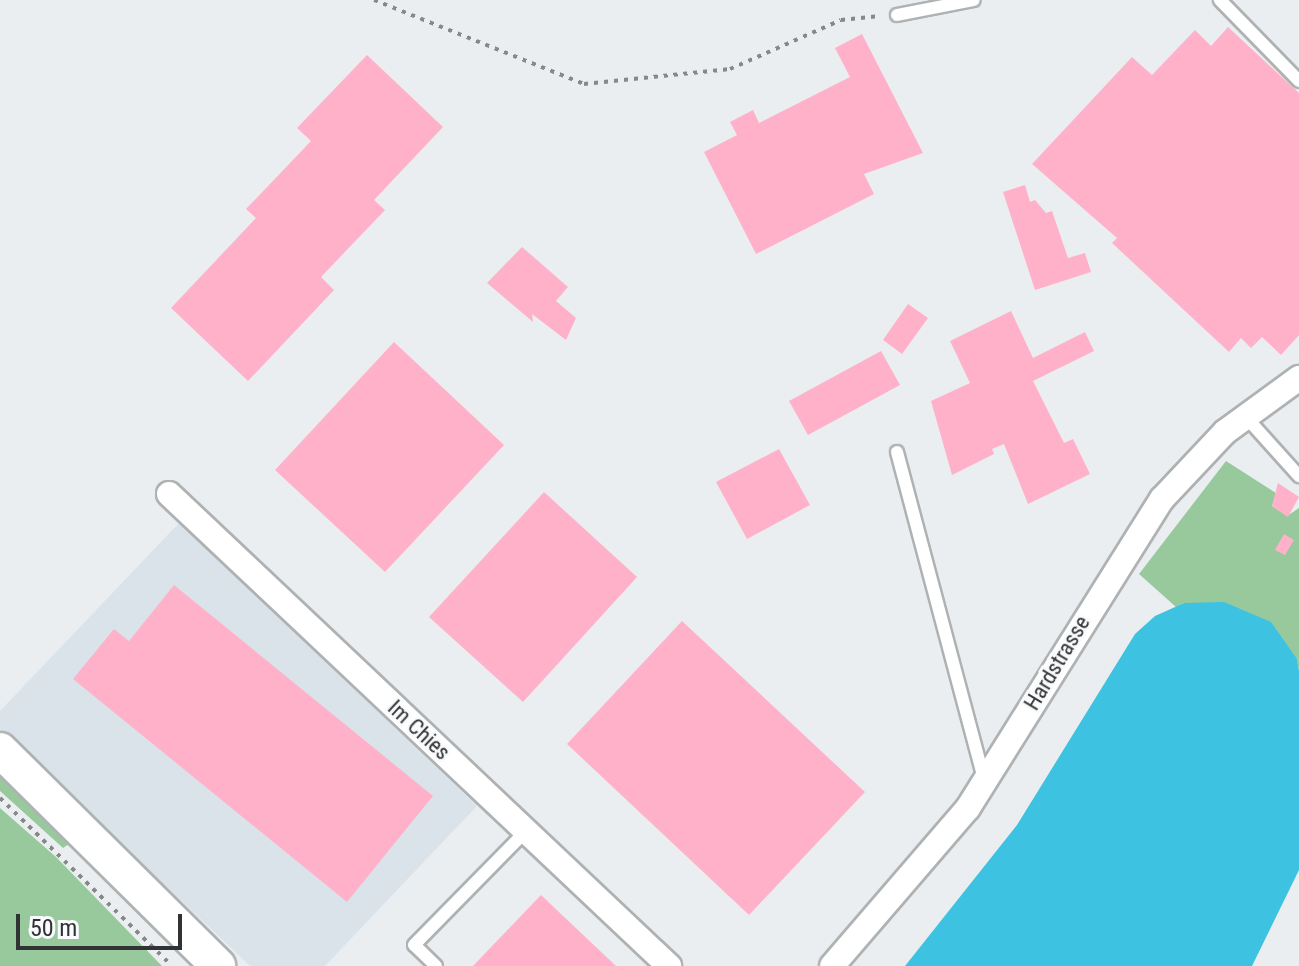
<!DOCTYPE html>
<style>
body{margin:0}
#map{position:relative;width:1299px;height:966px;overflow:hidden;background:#ebeef0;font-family:"Roboto Condensed",sans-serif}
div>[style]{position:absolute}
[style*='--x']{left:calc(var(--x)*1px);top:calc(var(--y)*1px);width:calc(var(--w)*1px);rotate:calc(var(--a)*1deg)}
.built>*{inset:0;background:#dbe3ea}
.green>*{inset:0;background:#98c99d}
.water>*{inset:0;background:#3dc2e1}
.building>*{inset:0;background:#ffb1ca}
.path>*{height:4px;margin-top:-2px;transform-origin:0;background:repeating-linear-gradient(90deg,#868889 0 4px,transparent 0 10px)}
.roads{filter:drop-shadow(2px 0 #afb2b3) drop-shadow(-2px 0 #afb2b3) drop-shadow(0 2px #afb2b3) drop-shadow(0 -2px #afb2b3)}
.service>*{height:12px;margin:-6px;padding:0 6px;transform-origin:6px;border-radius:6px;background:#fff}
.minor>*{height:24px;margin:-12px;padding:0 12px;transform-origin:12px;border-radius:12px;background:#fff}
.secondary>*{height:34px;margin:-17px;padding:0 17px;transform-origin:17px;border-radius:17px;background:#fff}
span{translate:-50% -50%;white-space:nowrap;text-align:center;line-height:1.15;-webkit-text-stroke:6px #f9fbfd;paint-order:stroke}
.street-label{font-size:22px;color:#313233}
.scale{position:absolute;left:16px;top:914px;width:166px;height:36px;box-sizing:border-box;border:4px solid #313233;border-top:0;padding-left:10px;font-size:24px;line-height:28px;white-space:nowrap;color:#313233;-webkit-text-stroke:6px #f9fbfd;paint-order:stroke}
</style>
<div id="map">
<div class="built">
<div style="clip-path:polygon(179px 523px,477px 806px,325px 966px,250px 966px,0 729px,0 711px)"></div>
</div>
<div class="green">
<div style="clip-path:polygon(1226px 461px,1276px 493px,1272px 506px,1287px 516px,1299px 508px,1299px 671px,1297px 659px,1184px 603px,1176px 607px,1139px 574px)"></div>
<div style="clip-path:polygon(0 767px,75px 840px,63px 848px,0 791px)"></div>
<div style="clip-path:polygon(0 808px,56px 857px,162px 966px,0 966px)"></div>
</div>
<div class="water">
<div style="clip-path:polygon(1224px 602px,1271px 622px,1297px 659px,1299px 671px,1299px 870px,1252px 966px,905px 966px,1017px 825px,1135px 634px,1155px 616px,1184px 603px)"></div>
</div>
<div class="building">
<div style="clip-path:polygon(1228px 27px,1299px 93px,1299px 335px,1281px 355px,1262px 337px,1251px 348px,1241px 338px,1229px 352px,1112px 243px,1117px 238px,1032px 164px,1132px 57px,1152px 75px,1195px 30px,1211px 46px)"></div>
<div style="clip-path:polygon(862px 34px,923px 153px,864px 174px,874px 194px,756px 254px,704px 152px,737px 135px,730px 122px,753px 110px,759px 123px,850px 77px,835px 48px)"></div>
<div style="clip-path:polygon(367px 55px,443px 127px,374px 200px,385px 210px,321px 277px,334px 290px,248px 381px,171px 308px,256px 218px,246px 209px,311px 141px,297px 128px)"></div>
<div style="clip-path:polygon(1025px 185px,1030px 202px,1035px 200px,1046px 213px,1052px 211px,1068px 258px,1085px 253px,1091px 272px,1035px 290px,1003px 192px)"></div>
<div style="clip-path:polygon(522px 247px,568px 287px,556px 301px,576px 318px,566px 340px,532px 314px,533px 322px,487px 283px)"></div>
<div style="clip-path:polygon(908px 304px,928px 318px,902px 354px,883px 340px)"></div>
<div style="clip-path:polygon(1011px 311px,1033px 358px,1085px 332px,1094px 351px,1033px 381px,1064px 443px,1073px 439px,1090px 474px,1028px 504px,1004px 444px,992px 449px,994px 454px,952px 475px,931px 401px,970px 383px,950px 341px)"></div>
<div style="clip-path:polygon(394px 342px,504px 445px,385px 572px,275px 470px)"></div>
<div style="clip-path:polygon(881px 351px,900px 385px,808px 435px,789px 401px)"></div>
<div style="clip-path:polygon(779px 449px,810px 505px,747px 539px,716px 482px)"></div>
<div style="clip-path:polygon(1278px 483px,1299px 497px,1288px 517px,1272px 506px)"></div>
<div style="clip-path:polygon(544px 492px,637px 577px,523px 702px,429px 617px)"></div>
<div style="clip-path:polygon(1284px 534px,1294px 540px,1285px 555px,1275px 550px)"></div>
<div style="clip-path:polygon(174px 585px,433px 796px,347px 902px,73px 679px,114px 629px,129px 641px)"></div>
<div style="clip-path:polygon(682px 621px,865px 792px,749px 915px,567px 744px)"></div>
<div style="clip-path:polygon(541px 895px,616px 966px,473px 966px)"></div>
</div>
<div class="path">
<div style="--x:374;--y:0;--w:226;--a:21.8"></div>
<div style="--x:584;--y:84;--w:147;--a:-5.9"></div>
<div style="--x:730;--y:69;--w:121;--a:-23.8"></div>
<div style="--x:841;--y:20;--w:39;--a:-6"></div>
<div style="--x:0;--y:798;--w:240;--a:44.3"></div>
</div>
<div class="roads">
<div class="service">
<div style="--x:1220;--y:0;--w:113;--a:45.7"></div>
<div style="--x:897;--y:15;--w:78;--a:-11"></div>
<div style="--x:1245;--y:416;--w:81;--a:48"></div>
<div style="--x:897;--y:452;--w:338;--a:75.1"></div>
<div style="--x:436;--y:966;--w:30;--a:-136"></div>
<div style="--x:414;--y:945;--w:160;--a:-45.5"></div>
</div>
<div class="minor">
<div style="--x:169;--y:494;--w:688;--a:43.35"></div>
<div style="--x:832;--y:966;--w:208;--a:-49.3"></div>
<div style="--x:968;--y:808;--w:365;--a:-57.9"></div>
<div style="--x:1162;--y:499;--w:92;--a:-46.8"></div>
<div style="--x:1225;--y:432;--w:92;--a:-36.1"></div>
</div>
<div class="secondary">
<div style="--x:0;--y:750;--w:307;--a:44.7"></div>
</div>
</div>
<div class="street-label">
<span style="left:1057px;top:663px;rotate:-59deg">Hardstrasse</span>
<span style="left:419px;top:730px;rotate:43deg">Im Chies</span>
</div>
<div class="scale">50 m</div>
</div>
